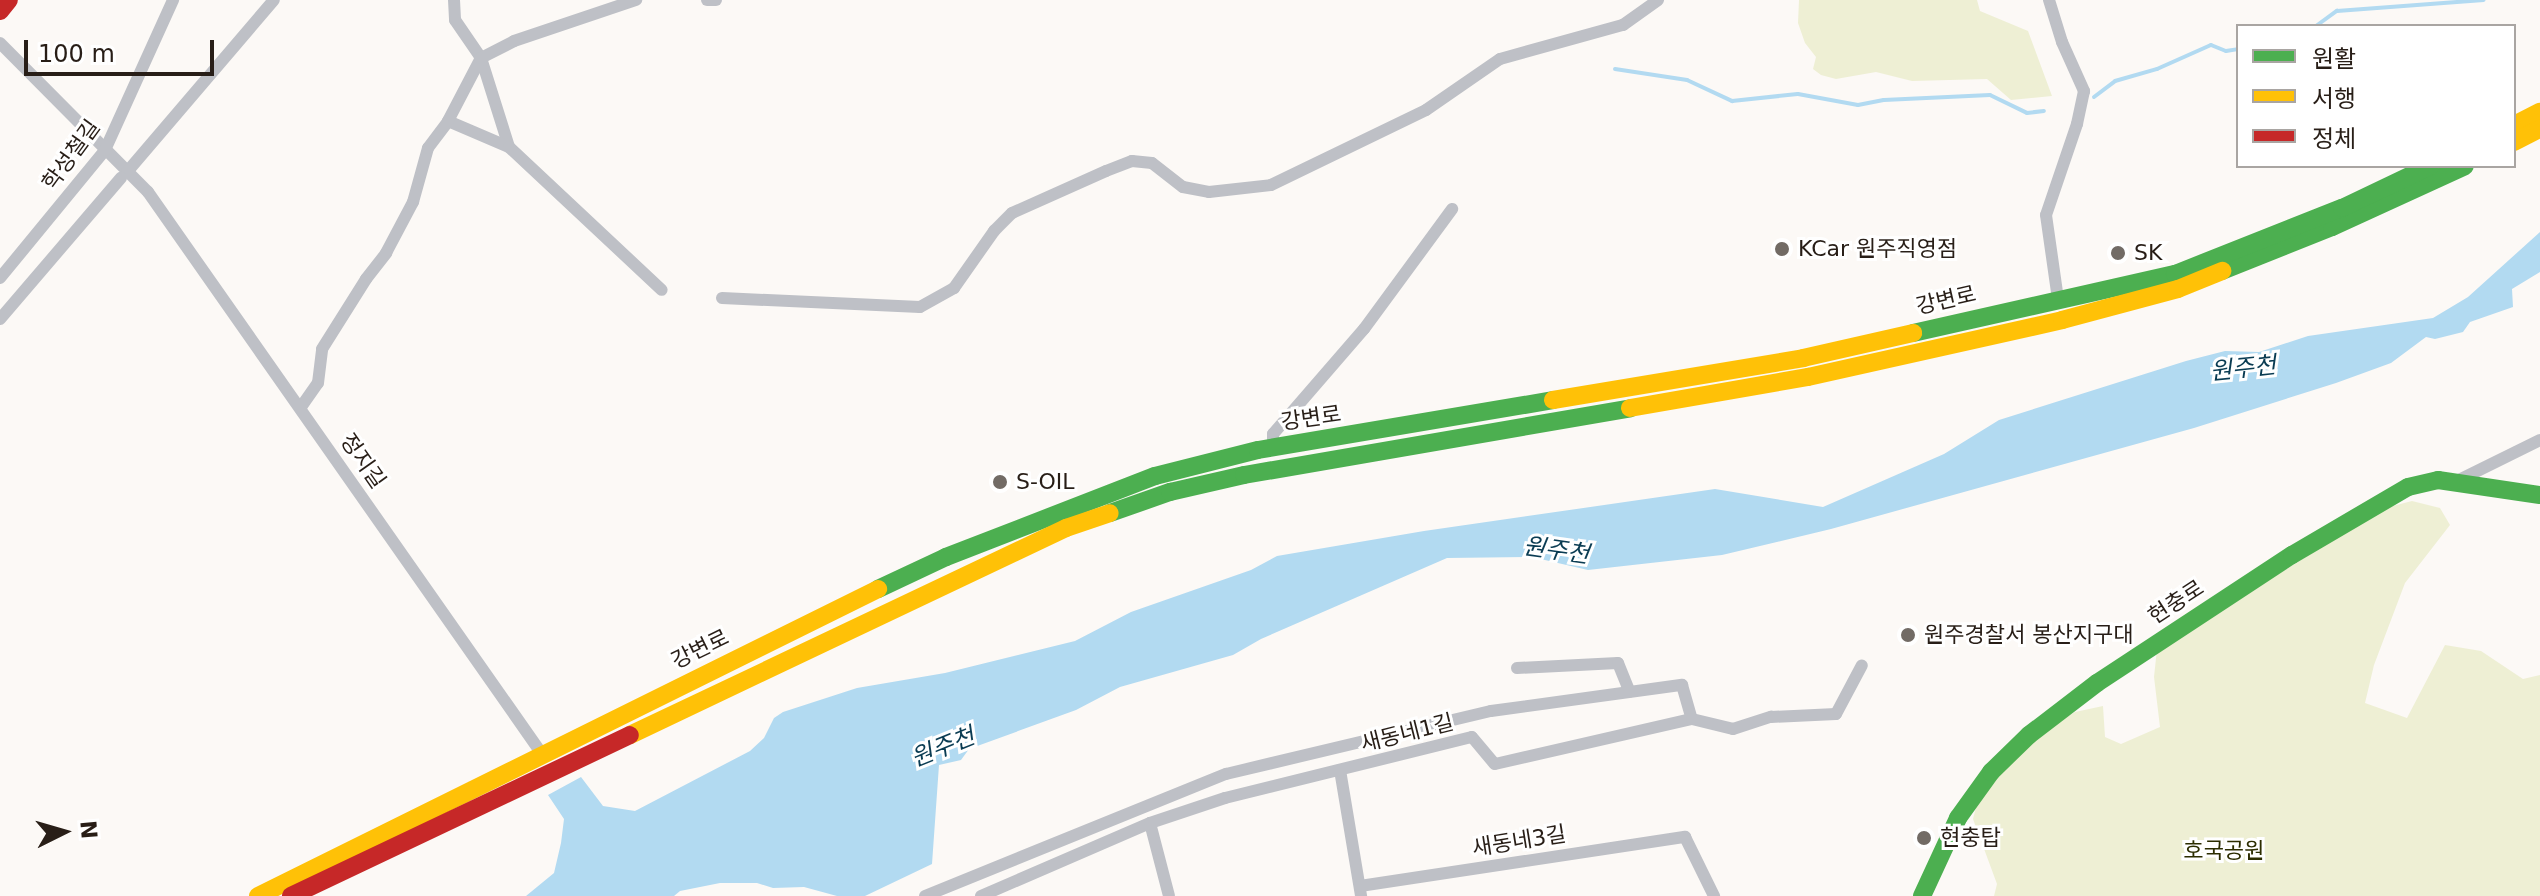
<!DOCTYPE html>
<meta charset="utf-8">
<style>
body{margin:0}
#map{position:relative;width:2540px;height:896px;overflow:hidden;background:#fcf9f6;font-family:"DejaVu Sans","Noto Sans KR",sans-serif}
div>[style]{position:absolute}
[style*='--x']{left:calc(var(--x)*1px);top:calc(var(--y)*1px);width:calc(var(--w)*1px);rotate:calc(var(--a)*1deg)}
.green>*{inset:0;background:#eeefd4}
.water>*{inset:0;background:#b2daf1}
.stream>*{height:4px;margin:-2px;padding:0 2px;transform-origin:2px;border-radius:2px;background:#b2daf1}
.street>*{height:12px;margin:-6px;padding:0 6px;transform-origin:6px;border-radius:6px;background:#bec0c6}
.fast>*{height:18px;margin:-9px;padding:0 9px;transform-origin:9px;border-radius:9px;background:#4caf50}
.slow>*{height:18px;margin:-9px;padding:0 9px;transform-origin:9px;border-radius:9px;background:#ffc107}
.jam>*{height:18px;margin:-9px;padding:0 9px;transform-origin:9px;border-radius:9px;background:#c62828}
.dots>*{width:22px;height:22px;translate:-50% -50%;box-sizing:border-box;border:4px solid #fff;border-radius:50%}
span{translate:-50% -50%;white-space:nowrap;text-align:center;line-height:1.15;-webkit-text-stroke:6px #fff;paint-order:stroke}
.street-label{font-size:22px;color:#281e17}
.poi-label{font-size:22px;color:#281e17}
.left{translate:0 -50%;text-align:left}
.park-label{font-size:22px;color:#2c2d00}
.water-label{font-size:24px;color:#0a3c53;font-style:italic}
.legend{position:absolute;left:2236px;top:24px;width:280px;height:144px;box-sizing:border-box;background:#fff;border:2px solid #a9a5a2;margin:0;padding:10px 14px;list-style:none;font-size:24px;color:#281e17}
.legend li{display:flex;align-items:center;gap:16px;height:40px}
.legend b{width:40px;border:2px solid #a9a5a2}
.north{position:absolute;left:24px;top:792px;width:80px;height:80px;-webkit-text-stroke:6px #fff;paint-order:stroke;rotate:85deg;font-size:22px;font-weight:700;line-height:32px;text-align:center;color:#281e17}
.north::after{content:'';display:block;margin:auto;width:28px;height:36px;background:#281e17;clip-path:polygon(50% 0,100% 100%,50% 72%,0 100%)}
.scale{position:absolute;left:24px;top:40px;width:190px;height:36px;box-sizing:border-box;border:4px solid #281e17;border-top:0;padding-left:10px;font-size:24px;line-height:28px;white-space:nowrap;color:#281e17;-webkit-text-stroke:6px #fff;paint-order:stroke}
</style>
<div id="map">
<div class="green">
<div style="clip-path:polygon(1799px 0,1977px 0,1980px 11px,2028px 31px,2052px 96px,2011px 100px,1987px 79px,1912px 81px,1876px 72px,1836px 79px,1821px 75px,1813px 69px,1816px 57px,1805px 43px,1798px 23px)"></div>
<div style="clip-path:polygon(2412px 501px,2440px 508px,2450px 525px,2405px 583px,2374px 665px,2365px 703px,2407px 718px,2445px 645px,2481px 651px,2523px 679px,2540px 675px,2540px 896px,1994px 896px,1997px 884px,1973px 819px,1981px 787px,2013px 749px,2075px 712px,2103px 706px,2105px 737px,2121px 744px,2160px 727px,2154px 677px,2157px 649px,2385px 508px)"></div>
</div>
<div class="water">
<div style="clip-path:polygon(2540px 232px,2540px 272px,2512px 289px,2513px 307px,2470px 322px,2463px 332px,2435px 339px,2426px 337px,2391px 363px,2336px 383px,2194px 428px,1831px 529px,1722px 555px,1588px 570px,1532px 557px,1447px 558px,1261px 639px,1233px 655px,1120px 687px,1076px 710px,969px 749px,961px 760px,939px 765px,932px 864px,865px 896px,837px 896px,804px 887px,773px 888px,757px 883px,720px 883px,680px 891px,674px 896px,526px 896px,554px 873px,561px 843px,564px 819px,548px 795px,581px 777px,603px 806px,635px 811px,750px 751px,764px 738px,774px 718px,783px 712px,857px 688px,945px 673px,1075px 641px,1131px 612px,1251px 570px,1277px 556px,1424px 531px,1715px 489px,1823px 507px,1944px 454px,1999px 420px,2186px 361px,2225px 351px,2259px 352px,2308px 336px,2433px 318px,2468px 297px)"></div>
</div>
<div class="stream">
<div style="--x:2316;--y:26;--w:26;--a:-36"></div>
<div style="--x:2337;--y:11;--w:147;--a:-4.3"></div>
<div style="--x:1615;--y:69;--w:73;--a:8.7"></div>
<div style="--x:1687;--y:80;--w:50;--a:25"></div>
<div style="--x:1732;--y:101;--w:66;--a:-6.1"></div>
<div style="--x:1798;--y:94;--w:61;--a:10.4"></div>
<div style="--x:1858;--y:105;--w:26;--a:-11"></div>
<div style="--x:1884;--y:100;--w:106;--a:-2.7"></div>
<div style="--x:1990;--y:95;--w:41;--a:25.9"></div>
<div style="--x:2027;--y:113;--w:17;--a:-7"></div>
<div style="--x:2094;--y:97;--w:26;--a:-37"></div>
<div style="--x:2115;--y:81;--w:44;--a:-15.9"></div>
<div style="--x:2157;--y:69;--w:59;--a:-24"></div>
<div style="--x:2211;--y:45;--w:16;--a:22"></div>
<div style="--x:2226;--y:51;--w:12;--a:-9"></div>
</div>
<div class="street">
<div style="--x:454;--y:0;--w:20;--a:87"></div>
<div style="--x:455;--y:20;--w:46;--a:55.6"></div>
<div style="--x:481;--y:58;--w:93;--a:72.5"></div>
<div style="--x:707;--y:0;--w:9;--a:0"></div>
<div style="--x:2049;--y:0;--w:44;--a:72.8"></div>
<div style="--x:2062;--y:42;--w:54;--a:65.8"></div>
<div style="--x:2084;--y:91;--w:34;--a:102"></div>
<div style="--x:2077;--y:124;--w:96;--a:108.8"></div>
<div style="--x:2046;--y:215;--w:85;--a:81.9"></div>
<div style="--x:0;--y:43;--w:210;--a:45.2"></div>
<div style="--x:148;--y:192;--w:686;--a:54.97"></div>
<div style="--x:448;--y:121;--w:66;--a:23.1"></div>
<div style="--x:509;--y:147;--w:209;--a:43.1"></div>
<div style="--x:127;--y:172;--w:226;--a:-49.5"></div>
<div style="--x:0;--y:278;--w:166;--a:-50.6"></div>
<div style="--x:105;--y:150;--w:165;--a:-65.6"></div>
<div style="--x:722;--y:298;--w:198;--a:2.6"></div>
<div style="--x:920;--y:307;--w:39;--a:-29"></div>
<div style="--x:954;--y:288;--w:70;--a:-54.9"></div>
<div style="--x:994;--y:231;--w:25;--a:-45"></div>
<div style="--x:1012;--y:213;--w:103;--a:-24.1"></div>
<div style="--x:1106;--y:171;--w:28;--a:-21"></div>
<div style="--x:1132;--y:161;--w:20;--a:6"></div>
<div style="--x:1152;--y:163;--w:39;--a:38"></div>
<div style="--x:1183;--y:187;--w:26;--a:11"></div>
<div style="--x:1209;--y:192;--w:62;--a:-6.4"></div>
<div style="--x:1271;--y:185;--w:172;--a:-25.8"></div>
<div style="--x:1426;--y:110;--w:90;--a:-34.6"></div>
<div style="--x:1500;--y:59;--w:128;--a:-15.5"></div>
<div style="--x:1623;--y:25;--w:43;--a:-35.5"></div>
<div style="--x:0;--y:319;--w:186;--a:-49.4"></div>
<div style="--x:301;--y:407;--w:29;--a:-55"></div>
<div style="--x:318;--y:383;--w:34;--a:-83"></div>
<div style="--x:322;--y:349;--w:83;--a:-57.8"></div>
<div style="--x:366;--y:279;--w:33;--a:-52"></div>
<div style="--x:386;--y:253;--w:58;--a:-62.1"></div>
<div style="--x:413;--y:202;--w:56;--a:-74.5"></div>
<div style="--x:428;--y:148;--w:34;--a:-53"></div>
<div style="--x:448;--y:121;--w:71;--a:-62.4"></div>
<div style="--x:481;--y:58;--w:37;--a:-27"></div>
<div style="--x:514;--y:41;--w:129;--a:-18.6"></div>
<div style="--x:1273;--y:447;--w:13;--a:-90"></div>
<div style="--x:1273;--y:434;--w:139;--a:-49.1"></div>
<div style="--x:1364;--y:329;--w:149;--a:-53.7"></div>
<div style="--x:2455;--y:482;--w:95;--a:-26.3"></div>
<div style="--x:1517;--y:668;--w:101;--a:-2.8"></div>
<div style="--x:1618;--y:663;--w:31;--a:68"></div>
<div style="--x:1340;--y:770;--w:128;--a:80.5"></div>
<div style="--x:1150;--y:823;--w:75;--a:75.4"></div>
<div style="--x:1360;--y:886;--w:329;--a:-8.6"></div>
<div style="--x:1685;--y:837;--w:66;--a:63.8"></div>
<div style="--x:925;--y:896;--w:325;--a:-22.1"></div>
<div style="--x:1226;--y:774;--w:272;--a:-13.4"></div>
<div style="--x:1491;--y:711;--w:193;--a:-7.8"></div>
<div style="--x:1682;--y:685;--w:35;--a:74"></div>
<div style="--x:981;--y:896;--w:184;--a:-23.4"></div>
<div style="--x:1150;--y:823;--w:79;--a:-18.4"></div>
<div style="--x:1225;--y:798;--w:254;--a:-13.9"></div>
<div style="--x:1472;--y:737;--w:35;--a:50"></div>
<div style="--x:1495;--y:764;--w:202;--a:-12.9"></div>
<div style="--x:1692;--y:719;--w:42;--a:13.7"></div>
<div style="--x:1733;--y:729;--w:40;--a:-18"></div>
<div style="--x:1771;--y:717;--w:65;--a:-2.6"></div>
<div style="--x:1836;--y:714;--w:55;--a:-62"></div>
</div>
<div class="fast">
<div style="--x:2222;--y:271;--w:118;--a:-21.8"></div>
<div style="--x:2332;--y:227;--w:146;--a:-24.6"></div>
<div style="--x:1913;--y:333;--w:269;--a:-12.7"></div>
<div style="--x:2175;--y:274;--w:180;--a:-21.6"></div>
<div style="--x:2342;--y:208;--w:98;--a:-25.5"></div>
<div style="--x:1110;--y:513;--w:64;--a:-19.3"></div>
<div style="--x:1170;--y:492;--w:76;--a:-12.9"></div>
<div style="--x:1244;--y:475;--w:392;--a:-9.8"></div>
<div style="--x:878;--y:589;--w:75;--a:-25.2"></div>
<div style="--x:946;--y:557;--w:224;--a:-21.2"></div>
<div style="--x:1155;--y:476;--w:106;--a:-14.2"></div>
<div style="--x:1258;--y:450;--w:299;--a:-9.6"></div>
<div style="--x:1922;--y:896;--w:86;--a:-65.2"></div>
<div style="--x:1958;--y:818;--w:57;--a:-54.3"></div>
<div style="--x:1991;--y:772;--w:53;--a:-44.2"></div>
<div style="--x:2029;--y:735;--w:86;--a:-37.4"></div>
<div style="--x:2097;--y:683;--w:233;--a:-33.3"></div>
<div style="--x:2292;--y:555;--w:134;--a:-30.4"></div>
<div style="--x:2408;--y:487;--w:31;--a:-13"></div>
<div style="--x:2438;--y:480;--w:103;--a:8.4"></div>
</div>
<div class="slow">
<div style="--x:2514;--y:125;--w:29;--a:-27"></div>
<div style="--x:2514;--y:142;--w:29;--a:-27"></div>
<div style="--x:1553;--y:400;--w:254;--a:-9.5"></div>
<div style="--x:1803;--y:358;--w:113;--a:-12.8"></div>
<div style="--x:1630;--y:408;--w:181;--a:-9.9"></div>
<div style="--x:1808;--y:377;--w:260;--a:-12.6"></div>
<div style="--x:2062;--y:320;--w:120;--a:-15"></div>
<div style="--x:2178;--y:289;--w:48;--a:-22.2"></div>
<div style="--x:630;--y:735;--w:483;--a:-25.4"></div>
<div style="--x:1066;--y:528;--w:46;--a:-18.8"></div>
<div style="--x:258;--y:896;--w:692;--a:-26.34"></div>
</div>
<div class="jam">
<div style="--x:0;--y:11;--w:14;--a:-51"></div>
<div style="--x:291;--y:896;--w:375;--a:-25.4"></div>
</div>
<div class="dots">
<div style="left:1782px;top:249px;background:#726b65"></div>
<div style="left:2118px;top:253px;background:#726b65"></div>
<div style="left:1000px;top:482px;background:#726b65"></div>
<div style="left:1908px;top:635px;background:#726b65"></div>
<div style="left:1924px;top:838px;background:#726b65"></div>
</div>
<div class="street-label">
<span style="left:71px;top:155px;rotate:-54deg">학성철길</span>
<span style="left:1946px;top:300px;rotate:-13deg">강변로</span>
<span style="left:1311px;top:418px;rotate:-8deg">강변로</span>
<span style="left:363px;top:461px;rotate:55deg">정지길</span>
<span style="left:2176px;top:602px;rotate:-33deg">현충로</span>
<span style="left:700px;top:649px;rotate:-26deg">강변로</span>
<span style="left:1407px;top:733px;rotate:-14deg">새동네1길</span>
<span style="left:1519px;top:841px;rotate:-9deg">새동네3길</span>
</div>
<div class="poi-label">
<span class="left" style="left:1798px;top:249px">KCar 원주직영점</span>
<span class="left" style="left:2134px;top:253px">SK</span>
<span class="left" style="left:1016px;top:482px">S-OIL</span>
<span class="left" style="left:1924px;top:635px">원주경찰서 봉산지구대</span>
<span class="left" style="left:1940px;top:838px">현충탑</span>
</div>
<div class="park-label">
<span style="left:2224px;top:851px">호국공원</span>
</div>
<div class="water-label">
<span style="left:2243px;top:369px;rotate:-6deg">원주천</span>
<span style="left:1556px;top:551px;rotate:8deg">원주천</span>
<span style="left:943px;top:748px;rotate:-22deg">원주천</span>
</div>
<ul class="legend">
<li><b style="height:10px;background:#4caf50"></b>원활</li>
<li><b style="height:10px;background:#ffc107"></b>서행</li>
<li><b style="height:10px;background:#c62828"></b>정체</li>
</ul>
<div class="north">N</div>
<div class="scale">100 m</div>
</div>
